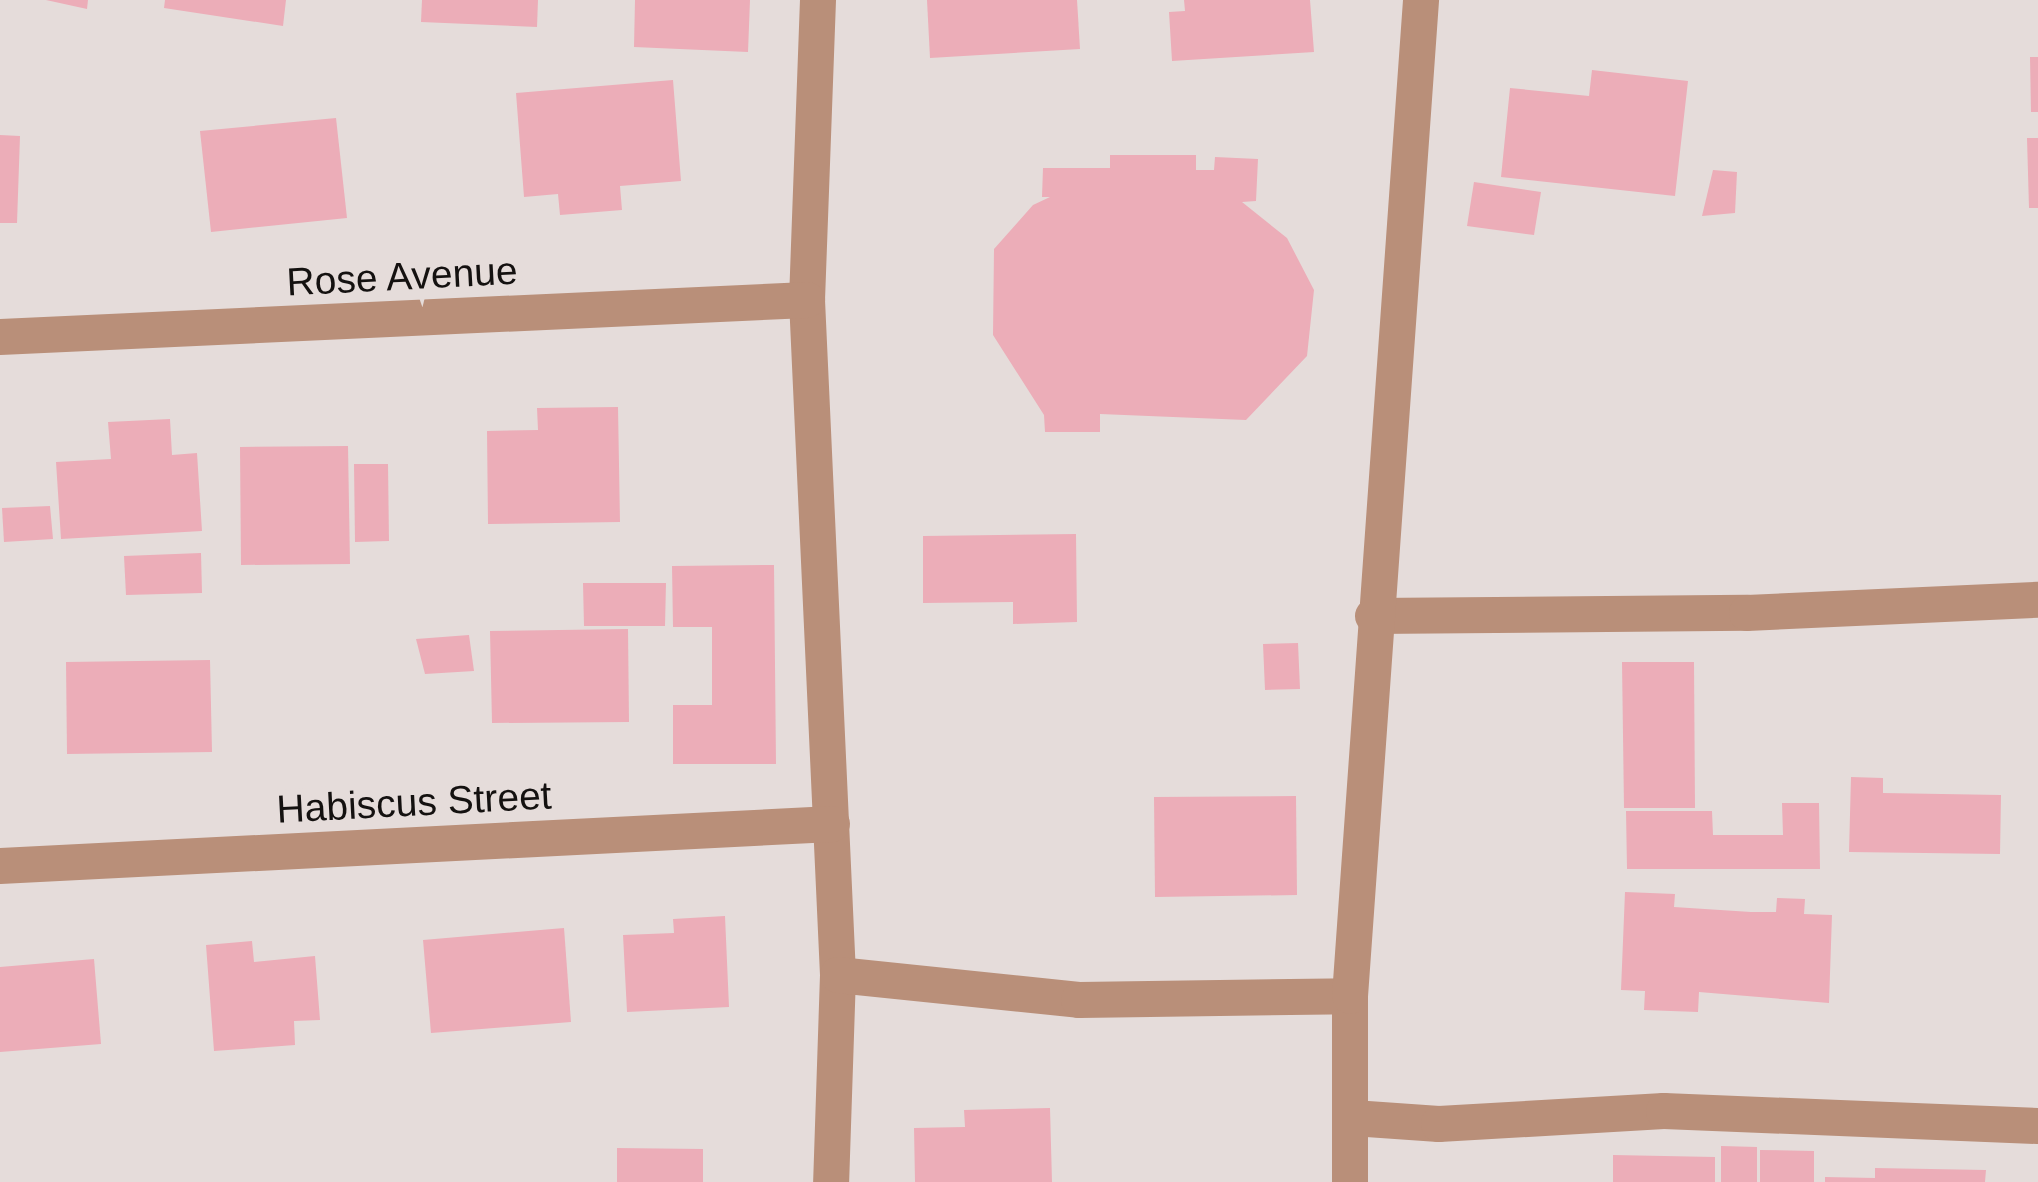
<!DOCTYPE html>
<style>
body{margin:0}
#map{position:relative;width:2038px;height:1182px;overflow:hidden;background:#e5dcda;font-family:Arial,sans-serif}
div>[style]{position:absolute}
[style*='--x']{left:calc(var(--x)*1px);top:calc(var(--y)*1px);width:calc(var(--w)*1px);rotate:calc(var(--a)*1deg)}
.building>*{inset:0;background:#ecadb8}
.street>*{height:36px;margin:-18px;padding:0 18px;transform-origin:18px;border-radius:18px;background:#b98f79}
span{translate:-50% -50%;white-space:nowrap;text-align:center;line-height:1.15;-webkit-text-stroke:12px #e5dcda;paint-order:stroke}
.street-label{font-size:39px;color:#141110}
</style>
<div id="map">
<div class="building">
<div style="clip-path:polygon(46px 0,88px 0,87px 9px)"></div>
<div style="clip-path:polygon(165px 0,286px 0,283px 26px,164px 8px)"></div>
<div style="clip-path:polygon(422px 0,538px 0,537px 27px,421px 22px)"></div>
<div style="clip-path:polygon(635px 0,750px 0,748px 52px,634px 47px)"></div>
<div style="clip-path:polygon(927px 0,1077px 0,1080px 49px,930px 58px)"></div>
<div style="clip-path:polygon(1184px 0,1310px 0,1314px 52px,1172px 61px,1169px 12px,1185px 11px)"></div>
<div style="clip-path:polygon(2030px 57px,2038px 57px,2038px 112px,2031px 112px)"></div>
<div style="clip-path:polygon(1592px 70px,1688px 81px,1675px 196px,1501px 177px,1510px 88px,1589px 96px)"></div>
<div style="clip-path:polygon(673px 80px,681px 181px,620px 186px,622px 210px,560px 215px,558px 194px,524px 197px,516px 93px)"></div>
<div style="clip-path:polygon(336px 118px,347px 218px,211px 232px,200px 131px)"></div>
<div style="clip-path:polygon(0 135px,20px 136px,17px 223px,0 223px)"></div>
<div style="clip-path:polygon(2027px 138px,2038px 138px,2038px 208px,2029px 208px)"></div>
<div style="clip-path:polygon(1110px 155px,1196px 155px,1196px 170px,1214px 170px,1215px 157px,1258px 159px,1256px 201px,1242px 202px,1287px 238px,1314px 290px,1307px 356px,1246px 420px,1100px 414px,1100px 432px,1045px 432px,1044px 415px,993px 335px,994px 249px,1033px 205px,1050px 197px,1042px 197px,1043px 168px,1110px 168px)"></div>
<div style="clip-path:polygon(1713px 170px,1737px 172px,1735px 213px,1702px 216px)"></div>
<div style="clip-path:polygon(1474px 182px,1541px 192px,1534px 235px,1467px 226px)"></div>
<div style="clip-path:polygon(618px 407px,620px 522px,488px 524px,487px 431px,538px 430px,537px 408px)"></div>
<div style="clip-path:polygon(170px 419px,172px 455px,197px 453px,202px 531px,61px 539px,56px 462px,111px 459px,108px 422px)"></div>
<div style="clip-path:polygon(348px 446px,350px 564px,241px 565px,240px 447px)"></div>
<div style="clip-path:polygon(354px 464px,388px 464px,389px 541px,355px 542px)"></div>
<div style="clip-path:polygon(50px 506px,53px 539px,4px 542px,2px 508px)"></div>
<div style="clip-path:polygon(1076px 534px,1077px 622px,1013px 624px,1013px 602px,923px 603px,923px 536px)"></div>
<div style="clip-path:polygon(201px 553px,202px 593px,126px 595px,124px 556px)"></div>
<div style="clip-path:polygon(774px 565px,776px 764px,673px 764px,673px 705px,712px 705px,712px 627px,673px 627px,672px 566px)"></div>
<div style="clip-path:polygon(583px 583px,666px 583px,665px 626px,584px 626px)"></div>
<div style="clip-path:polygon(628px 629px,629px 722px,492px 723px,490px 631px)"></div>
<div style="clip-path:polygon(469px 635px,474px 671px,425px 674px,416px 639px)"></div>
<div style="clip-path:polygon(1298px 643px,1300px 689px,1265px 690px,1263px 644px)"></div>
<div style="clip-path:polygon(210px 660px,212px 752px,67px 754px,66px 662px)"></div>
<div style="clip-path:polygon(1622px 662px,1694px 662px,1695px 808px,1624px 808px)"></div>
<div style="clip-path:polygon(1851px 777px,1883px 778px,1883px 793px,2001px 795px,2000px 854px,1849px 852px)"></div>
<div style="clip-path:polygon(1296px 796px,1297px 895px,1155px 897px,1154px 797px)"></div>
<div style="clip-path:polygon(1782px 803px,1819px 803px,1820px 869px,1627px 869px,1626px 811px,1712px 811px,1713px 835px,1783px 835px)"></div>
<div style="clip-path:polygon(1625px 892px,1675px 894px,1674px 907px,1751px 912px,1776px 912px,1777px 898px,1805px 899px,1804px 914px,1832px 915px,1829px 1003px,1699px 992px,1698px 1012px,1644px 1010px,1645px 991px,1621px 990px)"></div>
<div style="clip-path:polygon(725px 916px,729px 1007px,627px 1012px,623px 935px,674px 933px,673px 919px)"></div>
<div style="clip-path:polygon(564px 928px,571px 1022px,431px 1033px,423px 940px)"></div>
<div style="clip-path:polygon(252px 941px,254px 962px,315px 956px,320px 1020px,294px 1021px,295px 1045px,214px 1051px,206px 945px)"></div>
<div style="clip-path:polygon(94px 959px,101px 1044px,0 1052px,0 967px)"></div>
<div style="clip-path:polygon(1050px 1108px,1052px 1182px,915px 1182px,914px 1128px,965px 1127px,964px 1110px)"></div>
<div style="clip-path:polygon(1721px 1146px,1757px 1147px,1757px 1182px,1721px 1182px)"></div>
<div style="clip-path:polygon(617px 1148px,703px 1149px,703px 1182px,617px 1182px)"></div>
<div style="clip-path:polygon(1760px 1150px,1814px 1151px,1814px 1182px,1760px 1182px)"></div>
<div style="clip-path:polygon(1613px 1155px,1715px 1157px,1715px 1182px,1613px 1182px)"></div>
<div style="clip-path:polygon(1875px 1168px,1986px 1170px,1985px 1182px,1825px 1182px,1825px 1177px,1875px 1178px)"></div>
</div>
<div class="street">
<div style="--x:818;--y:0;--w:300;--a:92.1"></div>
<div style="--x:807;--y:300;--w:676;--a:87.37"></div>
<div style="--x:838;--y:975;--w:207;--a:91.9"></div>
<div style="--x:0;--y:337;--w:808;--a:-2.63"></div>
<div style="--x:1373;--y:616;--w:374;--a:-0.5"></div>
<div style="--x:1747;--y:613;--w:291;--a:-2.6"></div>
<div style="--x:0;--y:866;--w:833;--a:-2.89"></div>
<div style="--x:838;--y:975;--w:242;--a:5.9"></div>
<div style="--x:1079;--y:1000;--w:271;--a:-0.8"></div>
<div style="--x:1353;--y:1118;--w:86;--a:4"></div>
<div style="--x:1439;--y:1124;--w:225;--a:-3.3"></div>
<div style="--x:1664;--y:1111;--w:374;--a:2.3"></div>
<div style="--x:1350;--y:1182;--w:186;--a:-90"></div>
<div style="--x:1350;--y:996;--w:999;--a:-85.92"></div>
</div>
<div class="street-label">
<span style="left:402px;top:277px;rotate:-3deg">Rose Avenue</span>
<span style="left:414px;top:803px;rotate:-3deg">Habiscus Street</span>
</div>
</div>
